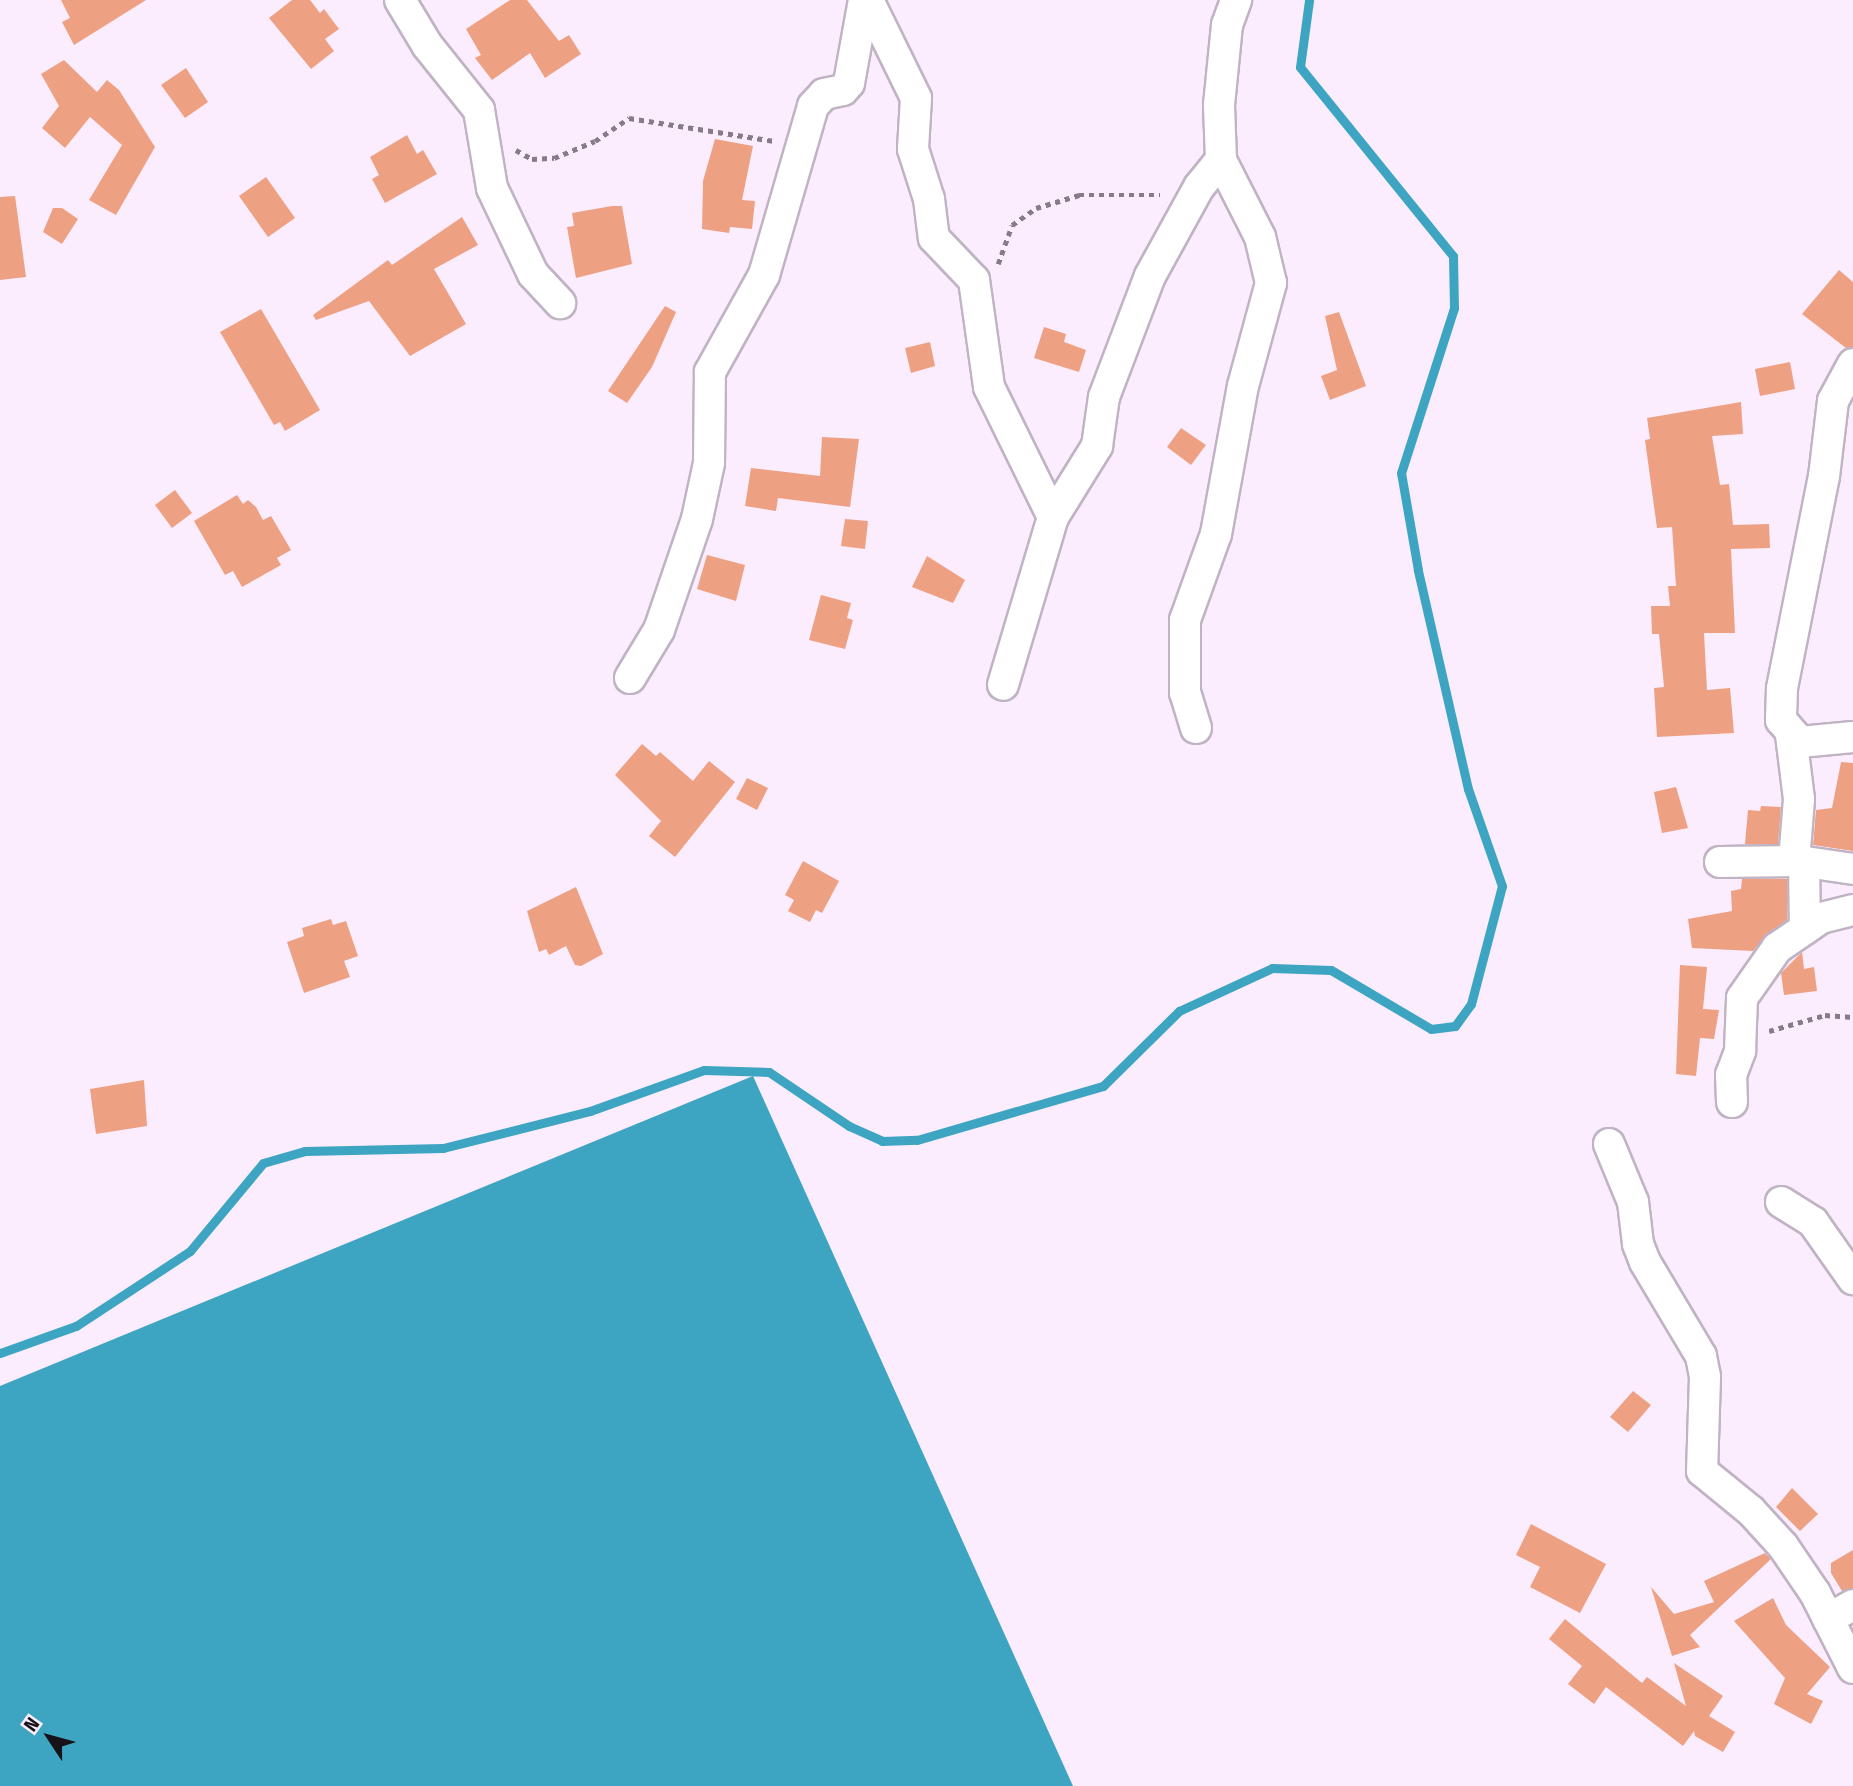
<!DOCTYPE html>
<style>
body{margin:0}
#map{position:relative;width:1853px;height:1786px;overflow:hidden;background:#fbedfe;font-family:"Fira Sans Condensed",sans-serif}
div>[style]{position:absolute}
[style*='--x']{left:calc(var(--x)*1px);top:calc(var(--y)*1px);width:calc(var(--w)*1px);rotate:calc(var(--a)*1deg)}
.water>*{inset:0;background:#3da4c2}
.stream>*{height:9px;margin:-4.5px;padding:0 4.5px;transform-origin:4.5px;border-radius:4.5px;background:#3da4c2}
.building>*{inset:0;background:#eea082}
.path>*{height:4.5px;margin-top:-2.25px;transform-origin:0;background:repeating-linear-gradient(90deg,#857c87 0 5px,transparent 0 10px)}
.roads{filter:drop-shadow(2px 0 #c0b3c3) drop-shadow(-2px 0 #c0b3c3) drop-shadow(0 2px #c0b3c3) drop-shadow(0 -2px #c0b3c3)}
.street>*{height:30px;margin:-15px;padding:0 15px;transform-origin:15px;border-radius:15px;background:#fff}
span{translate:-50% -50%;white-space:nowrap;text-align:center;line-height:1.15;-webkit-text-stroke:5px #fbedfe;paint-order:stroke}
.north{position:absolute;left:14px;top:1702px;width:70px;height:70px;-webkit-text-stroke:5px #fbedfe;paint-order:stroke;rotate:306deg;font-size:19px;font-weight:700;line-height:28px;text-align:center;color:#171218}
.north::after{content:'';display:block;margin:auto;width:24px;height:32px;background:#171218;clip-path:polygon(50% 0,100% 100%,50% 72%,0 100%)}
</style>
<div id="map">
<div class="water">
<div style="clip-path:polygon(753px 1076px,1073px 1786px,0 1786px,0 1386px)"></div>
</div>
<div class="stream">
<div style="--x:0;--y:1353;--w:81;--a:-19.6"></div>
<div style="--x:76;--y:1326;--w:136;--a:-33.3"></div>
<div style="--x:190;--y:1251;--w:114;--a:-50.3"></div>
<div style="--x:263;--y:1163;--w:44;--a:-15.9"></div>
<div style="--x:305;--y:1151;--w:138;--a:-1.2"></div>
<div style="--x:443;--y:1148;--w:152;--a:-14.1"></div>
<div style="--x:590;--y:1111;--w:121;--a:-19.8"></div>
<div style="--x:704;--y:1070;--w:65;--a:1.8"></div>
<div style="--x:769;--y:1072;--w:97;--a:34"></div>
<div style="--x:849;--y:1126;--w:36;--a:24"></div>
<div style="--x:882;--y:1141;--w:35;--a:-2"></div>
<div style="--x:917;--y:1140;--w:194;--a:-16.2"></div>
<div style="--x:1103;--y:1086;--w:107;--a:-44.6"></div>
<div style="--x:1179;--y:1011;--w:102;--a:-24.8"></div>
<div style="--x:1272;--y:968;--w:59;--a:1.9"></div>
<div style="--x:1331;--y:970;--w:116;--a:30.5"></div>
<div style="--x:1431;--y:1029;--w:24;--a:-7"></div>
<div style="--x:1455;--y:1026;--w:27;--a:-54"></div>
<div style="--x:1471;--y:1004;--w:122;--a:-75.3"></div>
<div style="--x:1502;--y:886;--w:103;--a:-109.3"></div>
<div style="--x:1468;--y:789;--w:225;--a:-102.9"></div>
<div style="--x:1418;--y:570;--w:98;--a:-99.9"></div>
<div style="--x:1401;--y:473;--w:173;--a:-72.2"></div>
<div style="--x:1454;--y:308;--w:52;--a:-91.1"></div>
<div style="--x:1453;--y:256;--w:243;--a:-129"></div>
<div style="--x:1300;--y:67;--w:68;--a:-82.3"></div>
</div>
<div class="building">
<div style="clip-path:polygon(61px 0,146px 0,74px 45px,62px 22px,70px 18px)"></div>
<div style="clip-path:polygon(292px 0,310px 0,320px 13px,324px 9px,339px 29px,325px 39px,334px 51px,311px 69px,269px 18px)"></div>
<div style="clip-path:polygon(510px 0,527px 0,559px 41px,569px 35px,581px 54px,545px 78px,530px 53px,492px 80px,475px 58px,481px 55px,466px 29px)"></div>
<div style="clip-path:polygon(64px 60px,97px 92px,107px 80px,119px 90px,155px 147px,116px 215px,89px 200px,122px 145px,90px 117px,65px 148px,42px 128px,59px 106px,41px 74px)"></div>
<div style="clip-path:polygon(186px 68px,208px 102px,185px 118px,161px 85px)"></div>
<div style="clip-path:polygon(407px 135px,417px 154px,423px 150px,437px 174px,385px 203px,372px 179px,379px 175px,370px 157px)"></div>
<div style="clip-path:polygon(715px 139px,753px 146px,742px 200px,755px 201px,752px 229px,730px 227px,729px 233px,702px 229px,703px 181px)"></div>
<div style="clip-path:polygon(266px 177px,295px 218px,268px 237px,239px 196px)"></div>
<div style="clip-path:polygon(15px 196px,26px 277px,0 280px,0 197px)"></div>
<div style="clip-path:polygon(612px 206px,622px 206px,632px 264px,576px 278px,567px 227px,574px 226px,572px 213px)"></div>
<div style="clip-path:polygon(53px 208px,62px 208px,78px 219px,62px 244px,43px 232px)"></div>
<div style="clip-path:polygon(462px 217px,478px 245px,434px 269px,466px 324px,410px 356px,369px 301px,316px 320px,313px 315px,388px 260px,392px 265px)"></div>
<div style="clip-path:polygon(1839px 270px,1853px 282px,1853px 347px,1846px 348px,1802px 314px)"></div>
<div style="clip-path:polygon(665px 306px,676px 312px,652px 367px,627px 403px,608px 391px)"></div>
<div style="clip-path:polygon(261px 309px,320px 410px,285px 431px,280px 422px,274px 425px,220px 332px)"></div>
<div style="clip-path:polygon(1339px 312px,1366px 386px,1330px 400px,1321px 376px,1337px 370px,1325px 316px)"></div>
<div style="clip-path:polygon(1044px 327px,1066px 334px,1064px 342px,1086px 350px,1079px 372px,1034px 358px)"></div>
<div style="clip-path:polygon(930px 342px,935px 366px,911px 373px,905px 348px)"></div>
<div style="clip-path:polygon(1790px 362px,1795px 389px,1760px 396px,1755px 369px)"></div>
<div style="clip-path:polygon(1741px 402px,1743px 434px,1712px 436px,1720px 485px,1729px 484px,1733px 525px,1769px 524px,1770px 548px,1731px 549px,1735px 633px,1704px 633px,1707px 690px,1730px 688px,1734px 733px,1657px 737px,1654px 688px,1664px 687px,1659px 634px,1652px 634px,1651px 606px,1670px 606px,1668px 586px,1676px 586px,1672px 527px,1657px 528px,1645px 440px,1650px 439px,1647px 418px)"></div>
<div style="clip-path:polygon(1181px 428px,1206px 445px,1191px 465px,1167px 447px)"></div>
<div style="clip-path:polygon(822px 437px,859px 439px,850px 507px,778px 498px,776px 511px,745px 506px,751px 468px,820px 476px)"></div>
<div style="clip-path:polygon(175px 490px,192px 513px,172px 528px,155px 505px)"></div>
<div style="clip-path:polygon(237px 495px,243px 504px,248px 500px,256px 507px,263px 520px,271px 516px,291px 550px,277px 558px,281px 565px,242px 587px,233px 571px,225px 575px,194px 521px)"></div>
<div style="clip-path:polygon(845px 519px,868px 521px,865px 549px,841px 546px)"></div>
<div style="clip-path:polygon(707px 555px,745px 565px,736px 601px,697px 589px)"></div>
<div style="clip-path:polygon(927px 556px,965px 580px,953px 603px,912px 587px)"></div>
<div style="clip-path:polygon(821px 595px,851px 603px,847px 618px,853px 620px,845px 649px,809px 640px)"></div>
<div style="clip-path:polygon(642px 744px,656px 756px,660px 752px,693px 781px,709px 761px,735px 782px,675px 857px,649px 836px,661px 821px,615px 775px)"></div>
<div style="clip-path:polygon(1841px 762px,1853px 763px,1853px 851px,1813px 845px,1816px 810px,1832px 808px)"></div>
<div style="clip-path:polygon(747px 778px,768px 788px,757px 810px,736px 799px)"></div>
<div style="clip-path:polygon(1676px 787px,1688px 828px,1662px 833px,1654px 792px)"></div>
<div style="clip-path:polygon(1761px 806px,1781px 807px,1778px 844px,1745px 844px,1748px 810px,1760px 811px)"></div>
<div style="clip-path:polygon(803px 861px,839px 881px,822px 913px,816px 910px,810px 922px,788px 911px,794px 900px,785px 895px)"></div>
<div style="clip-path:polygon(1742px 879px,1787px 879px,1787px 920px,1767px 934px,1753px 951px,1692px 948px,1688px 919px,1732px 911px,1731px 891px,1741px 889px)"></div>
<div style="clip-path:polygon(576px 887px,603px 954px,581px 966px,575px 965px,566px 946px,549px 955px,546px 949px,539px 952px,527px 911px)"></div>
<div style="clip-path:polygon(331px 919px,333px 925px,346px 921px,358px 956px,344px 961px,350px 977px,304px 993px,287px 942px,304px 936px,302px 928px)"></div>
<div style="clip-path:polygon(1802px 952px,1804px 969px,1814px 967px,1817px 991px,1784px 995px,1781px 973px)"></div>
<div style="clip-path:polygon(1680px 965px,1707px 967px,1703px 1009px,1719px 1010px,1714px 1039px,1700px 1038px,1696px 1076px,1676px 1074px)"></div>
<div style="clip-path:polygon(144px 1080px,147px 1126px,96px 1134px,90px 1089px)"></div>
<div style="clip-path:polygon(1633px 1391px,1651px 1405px,1628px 1432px,1610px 1417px)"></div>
<div style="clip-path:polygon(1792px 1488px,1818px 1514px,1800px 1531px,1776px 1507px)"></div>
<div style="clip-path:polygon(1531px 1524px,1606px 1564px,1580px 1613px,1530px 1587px,1540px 1567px,1516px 1555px)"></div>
<div style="clip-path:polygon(1853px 1550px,1853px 1588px,1842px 1591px,1831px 1573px,1831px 1563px)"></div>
<div style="clip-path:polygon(1765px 1553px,1771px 1559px,1690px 1635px,1700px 1647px,1672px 1656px,1651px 1587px,1674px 1614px,1714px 1602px,1704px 1581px)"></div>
<div style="clip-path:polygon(1773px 1598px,1786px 1625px,1830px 1667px,1807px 1694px,1823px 1701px,1811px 1724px,1774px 1704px,1785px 1678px,1734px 1621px)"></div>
<div style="clip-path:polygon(1565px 1619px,1642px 1683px,1647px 1677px,1686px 1706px,1674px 1663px,1723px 1696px,1709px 1716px,1735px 1732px,1723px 1752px,1695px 1736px,1694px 1731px,1683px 1746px,1606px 1687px,1594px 1704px,1568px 1684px,1582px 1666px,1549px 1639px)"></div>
</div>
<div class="path">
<div style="--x:516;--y:150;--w:18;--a:29"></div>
<div style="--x:532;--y:159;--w:22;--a:-3"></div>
<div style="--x:554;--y:158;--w:44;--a:-22.5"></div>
<div style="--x:595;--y:141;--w:41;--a:-34.1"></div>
<div style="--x:629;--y:118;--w:147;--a:9"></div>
<div style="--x:998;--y:264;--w:41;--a:-70.3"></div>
<div style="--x:1012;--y:225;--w:29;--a:-35"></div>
<div style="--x:1036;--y:208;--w:45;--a:-16.8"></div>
<div style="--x:1079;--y:195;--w:81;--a:0"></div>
<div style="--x:1769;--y:1031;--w:58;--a:-15.9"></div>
<div style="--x:1825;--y:1015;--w:28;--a:4"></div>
</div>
<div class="roads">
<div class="street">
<div style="--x:400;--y:0;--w:52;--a:59"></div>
<div style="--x:427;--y:45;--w:83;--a:51.3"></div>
<div style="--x:479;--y:110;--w:79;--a:80.5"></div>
<div style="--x:492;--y:188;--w:95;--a:64.5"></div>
<div style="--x:533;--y:274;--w:40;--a:47"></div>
<div style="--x:868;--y:0;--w:109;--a:63.9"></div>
<div style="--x:916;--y:98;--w:51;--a:93.4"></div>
<div style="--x:913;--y:149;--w:52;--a:72.3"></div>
<div style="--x:929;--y:199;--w:39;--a:83"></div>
<div style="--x:934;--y:238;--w:58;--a:46.4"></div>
<div style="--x:974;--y:280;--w:108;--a:82"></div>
<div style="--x:989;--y:387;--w:145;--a:63.8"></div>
<div style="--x:1053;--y:517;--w:175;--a:106.6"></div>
<div style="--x:1853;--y:364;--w:42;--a:118.4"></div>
<div style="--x:1833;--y:401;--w:76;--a:96.8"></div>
<div style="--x:1824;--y:476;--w:217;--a:101.2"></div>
<div style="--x:1782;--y:689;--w:31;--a:92"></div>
<div style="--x:1781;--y:720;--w:29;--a:49"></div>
<div style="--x:1800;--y:742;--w:53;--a:-5.4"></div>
<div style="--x:1053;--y:517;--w:84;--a:-58.2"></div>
<div style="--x:1097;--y:446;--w:49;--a:-81.9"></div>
<div style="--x:1104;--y:397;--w:129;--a:-69.2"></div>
<div style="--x:1150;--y:276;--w:102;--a:-61.2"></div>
<div style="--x:1199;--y:187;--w:35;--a:-51"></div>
<div style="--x:630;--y:678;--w:56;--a:-58.9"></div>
<div style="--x:659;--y:630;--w:117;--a:-71.1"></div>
<div style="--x:697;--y:519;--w:57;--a:-77.9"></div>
<div style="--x:709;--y:463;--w:91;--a:-89.4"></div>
<div style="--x:710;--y:372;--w:111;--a:-60.9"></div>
<div style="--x:764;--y:275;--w:176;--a:-73.8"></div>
<div style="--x:813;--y:106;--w:16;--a:-47"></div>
<div style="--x:824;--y:94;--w:19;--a:-12"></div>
<div style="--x:843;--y:90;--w:9;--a:-49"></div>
<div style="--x:849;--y:83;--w:84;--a:-79.8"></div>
<div style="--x:1196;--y:728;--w:37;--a:-107"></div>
<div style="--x:1185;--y:693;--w:73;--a:-90"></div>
<div style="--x:1185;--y:620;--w:91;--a:-70.2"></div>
<div style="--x:1216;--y:534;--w:150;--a:-79.7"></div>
<div style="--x:1243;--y:386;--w:107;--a:-74.8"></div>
<div style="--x:1271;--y:283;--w:47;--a:-103.4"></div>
<div style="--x:1260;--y:237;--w:86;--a:-116.9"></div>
<div style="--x:1221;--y:160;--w:55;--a:-92.1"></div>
<div style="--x:1219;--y:105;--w:80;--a:-84.3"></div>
<div style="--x:1227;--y:25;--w:27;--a:-70"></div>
<div style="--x:1791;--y:735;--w:64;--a:82.9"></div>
<div style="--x:1799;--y:799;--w:62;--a:94.6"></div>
<div style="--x:1804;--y:861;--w:68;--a:89.2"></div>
<div style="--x:1720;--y:862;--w:79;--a:-0.7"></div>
<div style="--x:1799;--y:861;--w:55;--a:8.4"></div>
<div style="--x:1732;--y:1102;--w:27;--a:-92"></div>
<div style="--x:1731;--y:1075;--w:26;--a:-69"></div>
<div style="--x:1740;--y:1051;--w:53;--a:-87.8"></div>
<div style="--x:1742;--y:998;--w:61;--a:-55"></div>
<div style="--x:1777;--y:948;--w:53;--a:-34.3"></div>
<div style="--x:1821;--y:918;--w:33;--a:-14"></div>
<div style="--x:1609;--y:1144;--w:63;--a:67.5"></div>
<div style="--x:1633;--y:1202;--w:42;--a:83.2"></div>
<div style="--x:1638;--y:1244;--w:19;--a:69"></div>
<div style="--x:1645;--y:1262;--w:109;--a:59.2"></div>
<div style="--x:1701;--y:1356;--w:21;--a:79"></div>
<div style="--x:1705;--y:1377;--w:94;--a:91.8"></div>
<div style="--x:1702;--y:1471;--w:63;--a:39.2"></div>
<div style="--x:1751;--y:1511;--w:47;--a:47.6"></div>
<div style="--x:1783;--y:1546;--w:57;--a:55.8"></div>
<div style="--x:1815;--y:1593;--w:84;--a:63.1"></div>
<div style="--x:1781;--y:1202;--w:38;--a:32"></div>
<div style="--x:1813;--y:1222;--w:70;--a:54.9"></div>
<div style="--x:1828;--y:1619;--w:29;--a:-29"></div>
</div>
</div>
<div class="north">N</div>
</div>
